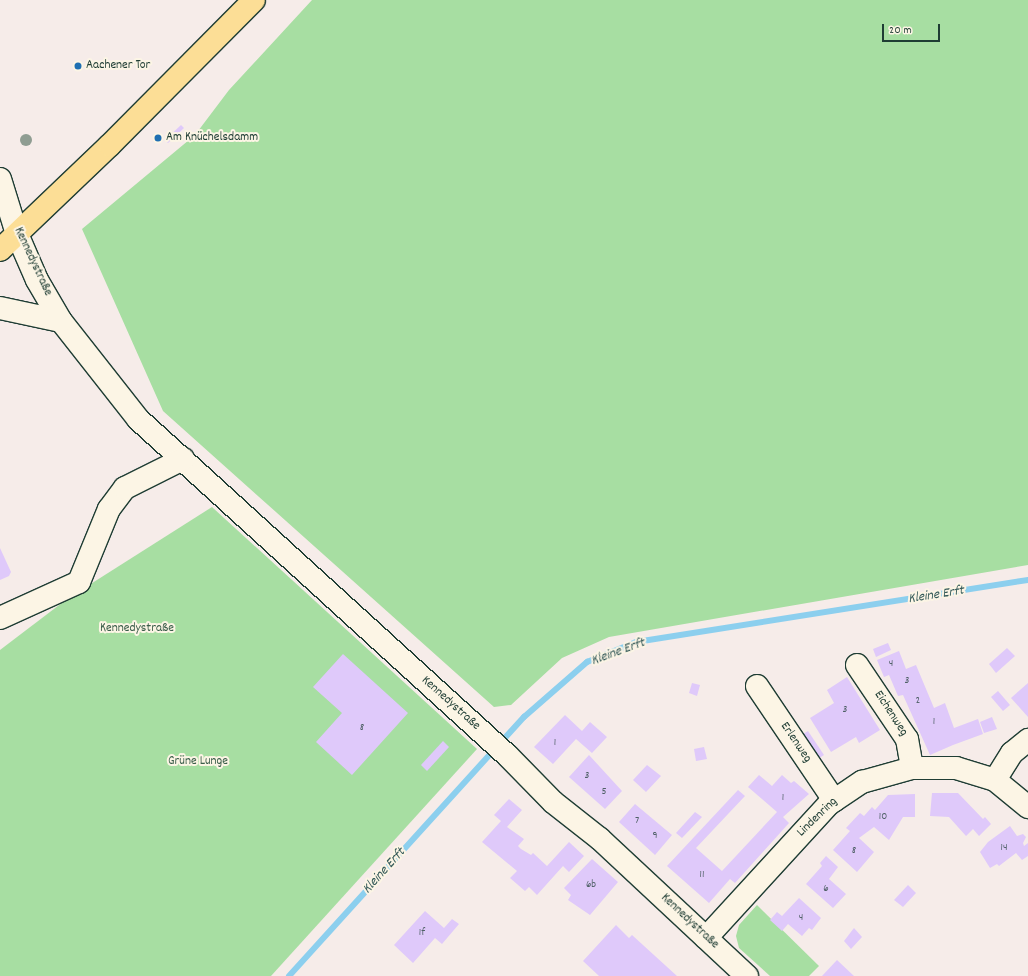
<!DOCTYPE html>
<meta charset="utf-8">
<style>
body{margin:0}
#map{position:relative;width:1028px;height:976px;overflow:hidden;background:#f6ece9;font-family:Dekko,sans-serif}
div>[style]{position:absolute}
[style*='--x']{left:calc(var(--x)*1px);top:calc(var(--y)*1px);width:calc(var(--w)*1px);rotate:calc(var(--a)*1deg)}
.green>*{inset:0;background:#a7dea2}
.stream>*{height:6px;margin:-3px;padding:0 3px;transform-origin:3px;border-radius:3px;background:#8ccfee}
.building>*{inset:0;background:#dfc9fa}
.roads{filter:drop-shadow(1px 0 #1f3d34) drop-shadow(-1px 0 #1f3d34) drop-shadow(0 1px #1f3d34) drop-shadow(0 -1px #1f3d34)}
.minor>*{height:22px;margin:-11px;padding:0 11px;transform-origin:11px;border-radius:11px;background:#fcf5e5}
.major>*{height:22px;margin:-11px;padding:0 11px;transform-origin:11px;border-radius:11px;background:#fcde96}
.trees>*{width:12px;height:12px;margin:-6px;border-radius:50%;background:#8f9d92}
.dots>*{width:11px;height:11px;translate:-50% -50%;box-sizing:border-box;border:2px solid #fcf5e5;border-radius:50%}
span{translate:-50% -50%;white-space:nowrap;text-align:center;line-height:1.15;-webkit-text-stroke:4px #fcf5e5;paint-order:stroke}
.number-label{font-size:11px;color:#4f6066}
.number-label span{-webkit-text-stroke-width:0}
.poi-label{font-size:13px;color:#1f3d34}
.left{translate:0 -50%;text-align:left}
.street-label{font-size:13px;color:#1f3d34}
.park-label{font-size:13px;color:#3a5d4a}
.water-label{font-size:14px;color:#355a59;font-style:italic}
.scale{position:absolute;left:882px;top:24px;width:58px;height:18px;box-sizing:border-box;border:2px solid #1f3d34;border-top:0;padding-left:5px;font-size:12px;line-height:14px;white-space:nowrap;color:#1f3d34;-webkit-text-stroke:3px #fcf5e5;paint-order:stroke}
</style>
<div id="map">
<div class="green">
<div style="clip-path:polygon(312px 0,1028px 0,1028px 565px,609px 637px,562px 658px,511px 705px,494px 707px,163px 411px,82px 229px,195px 135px,229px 90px)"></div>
<div style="clip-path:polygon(212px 507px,477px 749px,271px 976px,0 976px,0 650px,67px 599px)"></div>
<div style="clip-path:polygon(757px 905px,819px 966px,809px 976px,770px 976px,739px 948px,736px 936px,739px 925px)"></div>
</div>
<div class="stream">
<div style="--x:289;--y:976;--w:350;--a:-47.8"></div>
<div style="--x:524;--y:717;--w:84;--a:-41.1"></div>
<div style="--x:587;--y:662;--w:53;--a:-22.2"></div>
<div style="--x:636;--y:642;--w:397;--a:-9"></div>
</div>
<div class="building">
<div style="clip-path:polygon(181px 125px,184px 128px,168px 143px,165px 140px)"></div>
<div style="clip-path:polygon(0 548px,11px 572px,9px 576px,0 580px)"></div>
<div style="clip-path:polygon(888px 643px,891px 650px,876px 657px,873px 649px)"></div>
<div style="clip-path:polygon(1007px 648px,1015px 656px,996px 673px,989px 664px)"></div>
<div style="clip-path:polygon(899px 651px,906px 669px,916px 665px,934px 708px,945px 703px,954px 728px,978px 719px,983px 734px,953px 745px,946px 731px,953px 745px,930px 755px,903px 695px,898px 696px,889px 675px,884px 677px,877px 660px)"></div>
<div style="clip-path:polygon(343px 654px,408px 713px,352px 775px,316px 742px,342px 713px,313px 687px)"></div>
<div style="clip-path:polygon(847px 677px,880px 730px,859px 743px,856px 737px,831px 752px,810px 718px,834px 703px,827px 690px)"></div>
<div style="clip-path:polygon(692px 683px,700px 685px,697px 696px,689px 693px)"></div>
<div style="clip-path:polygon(1028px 683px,1028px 717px,1011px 698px)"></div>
<div style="clip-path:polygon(998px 691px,1010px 705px,1003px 711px,991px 697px)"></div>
<div style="clip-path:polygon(565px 715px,582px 731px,590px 722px,607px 737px,592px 753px,576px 739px,553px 764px,534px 747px)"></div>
<div style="clip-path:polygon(992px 717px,997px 729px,984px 733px,980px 722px)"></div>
<div style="clip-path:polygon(808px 731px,824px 755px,813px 762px,798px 737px)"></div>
<div style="clip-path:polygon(443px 741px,449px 747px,427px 771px,421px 765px)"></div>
<div style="clip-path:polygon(704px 747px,707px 759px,696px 761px,694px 749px)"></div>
<div style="clip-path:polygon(589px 755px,622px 791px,605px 809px,569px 777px)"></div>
<div style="clip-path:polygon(647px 765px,661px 776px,646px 792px,633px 780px)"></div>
<div style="clip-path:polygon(759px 775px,772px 786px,782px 775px,791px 783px,794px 781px,809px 794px,783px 817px,789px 823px,735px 883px,730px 879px,709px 903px,667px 866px,738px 790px,745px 796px,696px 848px,722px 871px,777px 812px,748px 787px)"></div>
<div style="clip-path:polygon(932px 793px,958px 793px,983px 819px,985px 817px,991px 824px,979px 836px,973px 829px,966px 836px,949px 817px,930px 816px)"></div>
<div style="clip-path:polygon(915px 794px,915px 817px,903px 817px,889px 840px,874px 827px,859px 838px,874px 852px,857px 872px,833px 850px,850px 831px,846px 828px,860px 813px,864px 816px,872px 807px,875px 810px,888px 795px)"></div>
<div style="clip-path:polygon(509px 799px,522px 810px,507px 827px,524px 839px,518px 846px,521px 849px,531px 855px,533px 853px,547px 866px,569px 842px,584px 856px,569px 872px,563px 866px,537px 895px,529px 887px,525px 891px,510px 878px,517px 871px,482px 842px,501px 821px,494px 815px)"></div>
<div style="clip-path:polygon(635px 804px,672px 835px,655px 855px,619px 822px)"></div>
<div style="clip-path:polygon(695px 812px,702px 817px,682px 838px,676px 833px)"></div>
<div style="clip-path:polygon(1010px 826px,1017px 836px,1023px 834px,1026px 837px,1023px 843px,1024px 846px,1028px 843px,1028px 856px,1022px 860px,1016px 853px,999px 866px,997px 864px,990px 868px,980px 852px,988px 842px)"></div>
<div style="clip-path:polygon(826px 856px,838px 867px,829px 879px,846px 894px,833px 908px,806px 884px,822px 866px,820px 863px)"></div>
<div style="clip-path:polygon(592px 859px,618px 882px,590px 915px,568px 900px,571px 895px,564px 888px)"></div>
<div style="clip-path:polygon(908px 885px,916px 893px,903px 907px,894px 900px)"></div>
<div style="clip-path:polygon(799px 898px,821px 918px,812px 930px,809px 928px,802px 936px,788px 924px,782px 931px,770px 920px,777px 912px,782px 916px)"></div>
<div style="clip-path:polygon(425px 911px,444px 928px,452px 919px,459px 924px,442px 944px,435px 938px,413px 963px,394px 945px)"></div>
<div style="clip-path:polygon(616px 925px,629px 938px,632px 935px,677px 976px,599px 976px,583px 961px)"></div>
<div style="clip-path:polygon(854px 928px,862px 937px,851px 949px,844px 941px)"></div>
<div style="clip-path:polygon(837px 960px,854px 976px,822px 976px)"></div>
</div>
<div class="roads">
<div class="minor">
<div style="--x:0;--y:179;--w:58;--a:72.8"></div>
<div style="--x:17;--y:234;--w:50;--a:66.5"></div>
<div style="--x:37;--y:280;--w:48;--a:59.7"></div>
<div style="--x:61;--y:321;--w:125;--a:51.8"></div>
<div style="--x:138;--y:419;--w:500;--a:42.33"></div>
<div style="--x:508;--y:756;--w:64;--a:45.6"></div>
<div style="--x:553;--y:802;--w:60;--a:38.2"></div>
<div style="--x:600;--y:839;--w:201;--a:43"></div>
<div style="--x:0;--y:308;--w:62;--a:12"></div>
<div style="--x:0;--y:618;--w:87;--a:-24.5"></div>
<div style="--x:79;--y:582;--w:79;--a:-67.7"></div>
<div style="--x:109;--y:509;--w:26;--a:-53"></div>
<div style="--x:125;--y:488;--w:65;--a:-26.6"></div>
<div style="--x:857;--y:665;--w:89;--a:56"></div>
<div style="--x:907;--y:739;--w:29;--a:80"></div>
<div style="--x:757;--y:686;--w:138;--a:56"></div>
<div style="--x:995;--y:780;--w:32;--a:-58"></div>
<div style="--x:1012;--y:753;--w:21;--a:-39"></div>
<div style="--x:706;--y:938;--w:182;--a:-47.5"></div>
<div style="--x:829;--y:804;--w:40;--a:-34"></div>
<div style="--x:862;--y:782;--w:52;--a:-15.6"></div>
<div style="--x:912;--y:768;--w:44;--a:0"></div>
<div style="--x:956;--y:768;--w:41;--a:17.1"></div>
<div style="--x:995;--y:780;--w:43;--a:39.3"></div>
</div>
<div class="major">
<div style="--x:0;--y:250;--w:152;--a:-43.7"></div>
<div style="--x:110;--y:145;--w:204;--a:-45.2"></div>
</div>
</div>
<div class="trees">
<div style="left:26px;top:140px"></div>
</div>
<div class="dots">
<div style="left:78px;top:66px;background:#1f6fb2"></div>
<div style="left:158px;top:138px;background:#1f6fb2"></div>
</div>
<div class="number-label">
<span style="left:891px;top:664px">4</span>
<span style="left:907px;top:681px">3</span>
<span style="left:918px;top:701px">2</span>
<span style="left:845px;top:710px">3</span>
<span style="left:934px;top:722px">1</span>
<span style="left:362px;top:728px">8</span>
<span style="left:555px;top:743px">1</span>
<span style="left:587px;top:776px">3</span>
<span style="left:604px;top:792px">5</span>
<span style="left:783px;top:798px">1</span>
<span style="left:883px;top:817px">10</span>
<span style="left:637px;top:821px">7</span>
<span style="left:655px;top:836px">9</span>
<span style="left:1004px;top:848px">14</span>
<span style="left:854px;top:851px">8</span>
<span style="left:702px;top:875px">11</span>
<span style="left:591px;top:885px">6b</span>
<span style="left:826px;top:889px">6</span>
<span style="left:801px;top:918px">4</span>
<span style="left:422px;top:933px">1f</span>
</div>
<div class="poi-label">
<span class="left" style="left:86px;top:66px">Aachener Tor</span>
<span class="left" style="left:166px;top:138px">Am Knüchelsdamm</span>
</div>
<div class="street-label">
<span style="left:32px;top:262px;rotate:65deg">Kennedystraße</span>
<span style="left:450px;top:704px;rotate:42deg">Kennedystraße</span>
<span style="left:890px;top:714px;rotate:57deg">Eichenweg</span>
<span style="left:795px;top:743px;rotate:56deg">Erlenweg</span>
<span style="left:818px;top:818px;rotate:-44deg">Lindenring</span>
<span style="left:689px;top:922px;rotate:43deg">Kennedystraße</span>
</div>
<div class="park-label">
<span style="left:137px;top:629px">Kennedystraße</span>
<span style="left:198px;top:762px">Grüne Lunge</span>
</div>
<div class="water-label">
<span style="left:936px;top:595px;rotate:-9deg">Kleine Erft</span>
<span style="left:618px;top:652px;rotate:-20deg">Kleine Erft</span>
<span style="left:384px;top:871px;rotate:-48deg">Kleine Erft</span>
</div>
<div class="scale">20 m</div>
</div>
